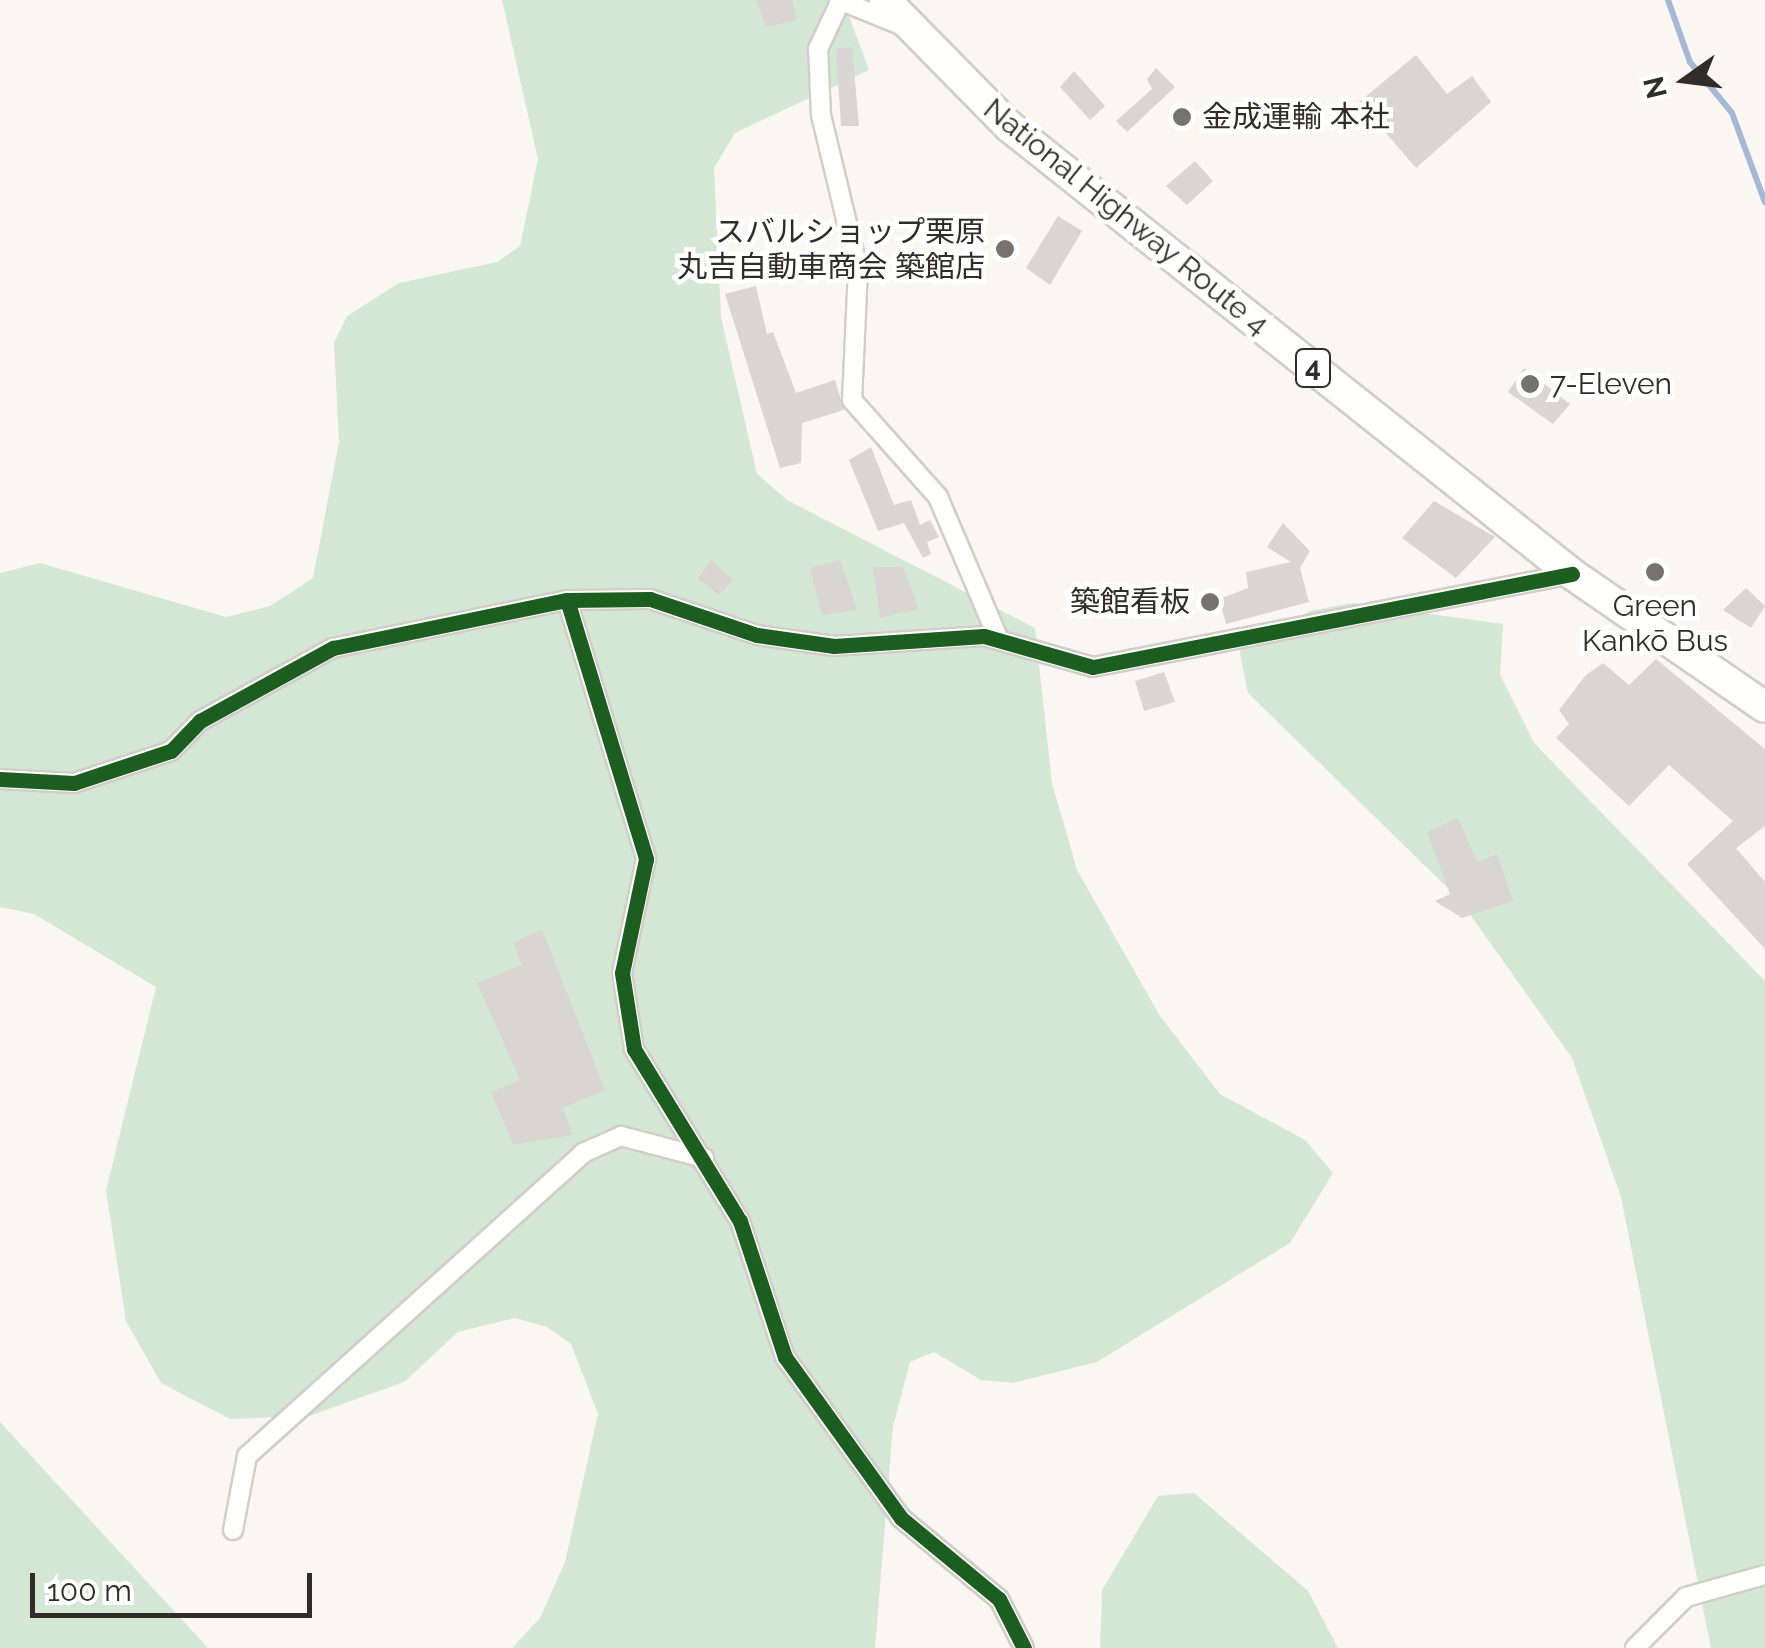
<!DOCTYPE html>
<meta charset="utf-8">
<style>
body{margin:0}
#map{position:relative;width:1765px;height:1648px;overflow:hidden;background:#faf6f2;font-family:Raleway,"Noto Sans JP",sans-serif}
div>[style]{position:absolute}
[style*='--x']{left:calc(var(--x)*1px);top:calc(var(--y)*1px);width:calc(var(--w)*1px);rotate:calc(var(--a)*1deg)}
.green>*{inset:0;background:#d4e7d5}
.stream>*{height:6px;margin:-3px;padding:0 3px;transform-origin:3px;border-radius:3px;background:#a7b8d6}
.building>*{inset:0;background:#d8d5d2}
.roads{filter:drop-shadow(2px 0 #d1ceca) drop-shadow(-2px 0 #d1ceca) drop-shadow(0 2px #d1ceca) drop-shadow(0 -2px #d1ceca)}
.minor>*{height:18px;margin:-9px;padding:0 9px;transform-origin:9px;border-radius:9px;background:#fefefd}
.trunk>*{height:30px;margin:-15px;padding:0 15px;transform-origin:15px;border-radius:15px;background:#fefefd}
.cycleway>*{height:15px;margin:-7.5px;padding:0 7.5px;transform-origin:7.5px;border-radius:7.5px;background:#1b5e20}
.dots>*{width:28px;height:28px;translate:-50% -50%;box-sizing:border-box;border:5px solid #fff;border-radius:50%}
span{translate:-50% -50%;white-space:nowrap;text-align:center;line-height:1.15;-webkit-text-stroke:9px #fff;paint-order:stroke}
.shield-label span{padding:2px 8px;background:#fff;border:2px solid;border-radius:8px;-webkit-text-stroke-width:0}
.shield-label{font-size:28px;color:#2f2c29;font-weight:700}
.poi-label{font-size:30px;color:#2f2c29}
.left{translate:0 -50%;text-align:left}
.right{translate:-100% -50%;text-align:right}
.street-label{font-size:30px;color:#2f2c29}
.north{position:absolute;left:1635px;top:30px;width:100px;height:100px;-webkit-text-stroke:8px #fff;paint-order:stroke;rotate:256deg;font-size:28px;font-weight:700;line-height:40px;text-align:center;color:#2f2c29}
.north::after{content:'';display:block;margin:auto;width:35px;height:45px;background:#2f2c29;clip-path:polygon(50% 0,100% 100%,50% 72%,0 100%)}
.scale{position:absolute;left:30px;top:1573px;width:282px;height:45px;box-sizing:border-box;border:5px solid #2f2c29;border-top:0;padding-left:12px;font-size:30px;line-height:35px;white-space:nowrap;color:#2f2c29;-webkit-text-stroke:8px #fff;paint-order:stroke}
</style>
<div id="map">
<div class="green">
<div style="clip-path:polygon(502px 0,843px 0,869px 70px,735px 133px,714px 168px,721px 317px,757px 474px,787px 500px,1035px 628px,1052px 783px,1077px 870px,1160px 1016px,1220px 1094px,1305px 1140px,1333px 1173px,1290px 1243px,1097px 1362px,1012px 1383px,981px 1380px,934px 1352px,910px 1362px,893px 1426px,875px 1648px,512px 1648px,540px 1618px,565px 1562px,598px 1414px,571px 1344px,547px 1327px,515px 1318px,458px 1332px,404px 1382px,309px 1416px,230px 1419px,161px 1383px,126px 1321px,106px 1190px,156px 987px,34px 914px,0 907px,0 573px,40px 563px,226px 617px,270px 606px,313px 578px,339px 442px,334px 343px,347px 316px,399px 283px,497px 262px,520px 246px,538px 159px)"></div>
<div style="clip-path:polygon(1352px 603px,1503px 624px,1500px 675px,1534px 743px,1765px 981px,1765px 1648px,1711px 1648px,1621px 1197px,1572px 1058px,1459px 899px,1248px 693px,1239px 648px,1310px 611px)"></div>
<div style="clip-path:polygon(0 1422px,208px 1648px,0 1648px)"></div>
<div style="clip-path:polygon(1194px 1493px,1308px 1591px,1338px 1648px,1100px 1648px,1102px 1590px,1158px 1496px)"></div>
</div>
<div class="stream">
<div style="--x:1668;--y:0;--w:66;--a:70.5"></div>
<div style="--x:1690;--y:62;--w:66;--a:50.5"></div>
<div style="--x:1732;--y:113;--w:95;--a:69.7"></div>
</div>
<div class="building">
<div style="clip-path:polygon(756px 0,792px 0,797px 20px,766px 27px)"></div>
<div style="clip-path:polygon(852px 47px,859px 126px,841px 126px,836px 49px)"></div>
<div style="clip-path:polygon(1416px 55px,1447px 94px,1472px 76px,1491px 102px,1416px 168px,1359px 102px)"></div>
<div style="clip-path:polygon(1156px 68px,1175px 87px,1127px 132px,1116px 121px,1152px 89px,1147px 79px)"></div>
<div style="clip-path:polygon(1074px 71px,1105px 106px,1090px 120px,1060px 87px)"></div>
<div style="clip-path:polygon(1195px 161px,1213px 181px,1187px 205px,1166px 186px)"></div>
<div style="clip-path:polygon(1058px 216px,1082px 231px,1050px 285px,1026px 268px)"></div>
<div style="clip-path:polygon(756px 286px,767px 334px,773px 332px,796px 393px,835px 380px,844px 410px,802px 423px,801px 463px,780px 468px,725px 294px)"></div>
<div style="clip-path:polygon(1524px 368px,1570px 404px,1553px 424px,1508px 392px)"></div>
<div style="clip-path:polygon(871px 447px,894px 505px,911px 500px,920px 525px,930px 520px,939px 537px,927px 542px,931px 554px,923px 558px,904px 523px,878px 531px,849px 460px)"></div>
<div style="clip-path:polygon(1434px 501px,1495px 537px,1456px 578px,1402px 538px)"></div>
<div style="clip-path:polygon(1283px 523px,1310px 551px,1300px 568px,1309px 602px,1226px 624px,1219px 599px,1248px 588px,1246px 572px,1291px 562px,1267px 547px)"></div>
<div style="clip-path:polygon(711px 560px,733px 580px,719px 595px,698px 579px)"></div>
<div style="clip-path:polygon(840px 560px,857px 610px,822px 615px,810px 568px)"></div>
<div style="clip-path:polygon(873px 567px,903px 567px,919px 609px,880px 618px)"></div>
<div style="clip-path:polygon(1746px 588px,1765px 606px,1751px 628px,1723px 610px)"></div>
<div style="clip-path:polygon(1656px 659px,1765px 749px,1765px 826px,1736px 848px,1765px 882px,1765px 949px,1687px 864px,1733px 821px,1669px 765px,1629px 806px,1556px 738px,1569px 724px,1559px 710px,1586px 675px,1603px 663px,1629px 685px)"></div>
<div style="clip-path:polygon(1164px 672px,1175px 702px,1144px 711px,1135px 681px)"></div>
<div style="clip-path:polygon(1458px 818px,1477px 862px,1497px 854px,1513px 901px,1462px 918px,1435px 901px,1450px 894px,1427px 832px)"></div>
<div style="clip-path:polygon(542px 929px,605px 1090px,563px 1108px,573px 1135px,513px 1145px,491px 1092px,520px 1080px,477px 983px,522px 965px,513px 943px)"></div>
</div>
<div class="roads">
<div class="minor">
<div style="--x:839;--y:0;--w:67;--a:22"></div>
<div style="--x:840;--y:2;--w:52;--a:115.1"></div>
<div style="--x:818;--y:49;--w:66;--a:87.4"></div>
<div style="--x:821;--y:115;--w:158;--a:76.5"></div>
<div style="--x:858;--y:269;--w:131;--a:92.6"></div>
<div style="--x:852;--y:400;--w:130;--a:48.4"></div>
<div style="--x:938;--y:497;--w:155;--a:66.9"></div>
<div style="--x:567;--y:600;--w:271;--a:73"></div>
<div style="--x:646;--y:859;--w:116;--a:101.9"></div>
<div style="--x:622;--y:973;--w:77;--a:81"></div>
<div style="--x:634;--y:1049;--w:202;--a:58.4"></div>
<div style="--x:740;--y:1221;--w:143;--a:71.7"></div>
<div style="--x:785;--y:1357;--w:198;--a:54.2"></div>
<div style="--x:901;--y:1518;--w:127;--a:39.6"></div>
<div style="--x:999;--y:1599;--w:55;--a:63"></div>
<div style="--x:0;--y:779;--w:74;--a:3.1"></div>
<div style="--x:74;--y:783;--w:102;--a:-18.3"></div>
<div style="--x:171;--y:751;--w:42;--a:-46"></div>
<div style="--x:200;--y:721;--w:152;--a:-28.8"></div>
<div style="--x:333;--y:648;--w:239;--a:-11.6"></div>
<div style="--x:567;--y:600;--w:83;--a:-0.7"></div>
<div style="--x:650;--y:599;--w:113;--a:18.6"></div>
<div style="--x:757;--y:635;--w:78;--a:8.1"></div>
<div style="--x:834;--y:646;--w:150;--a:-3.8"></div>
<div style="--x:984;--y:636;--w:113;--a:15.9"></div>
<div style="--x:1093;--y:667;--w:488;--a:-11"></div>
<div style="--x:233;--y:1530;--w:75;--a:-79.3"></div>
<div style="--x:247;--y:1456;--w:452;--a:-42"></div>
<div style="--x:583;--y:1153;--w:42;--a:-24.1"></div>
<div style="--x:621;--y:1136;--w:86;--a:14.8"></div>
<div style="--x:1635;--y:1648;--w:72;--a:-45"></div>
<div style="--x:1686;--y:1597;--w:82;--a:-15.6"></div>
</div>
<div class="trunk">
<div style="--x:885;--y:0;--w:178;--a:45.5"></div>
<div style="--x:1010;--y:127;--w:718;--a:38.5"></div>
<div style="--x:1572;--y:574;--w:234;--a:34.6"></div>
</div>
</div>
<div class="cycleway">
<div style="--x:567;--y:600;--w:271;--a:73"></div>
<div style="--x:646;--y:859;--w:116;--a:101.9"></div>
<div style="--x:622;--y:973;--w:77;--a:81"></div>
<div style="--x:634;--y:1049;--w:202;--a:58.4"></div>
<div style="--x:740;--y:1221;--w:143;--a:71.7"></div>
<div style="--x:785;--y:1357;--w:198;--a:54.2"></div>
<div style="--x:901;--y:1518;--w:127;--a:39.6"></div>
<div style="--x:999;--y:1599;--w:55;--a:63"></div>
<div style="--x:0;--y:779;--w:74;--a:3.1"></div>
<div style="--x:74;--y:783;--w:102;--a:-18.3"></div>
<div style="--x:171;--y:751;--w:42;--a:-46"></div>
<div style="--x:200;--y:721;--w:152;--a:-28.8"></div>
<div style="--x:333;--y:648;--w:239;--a:-11.6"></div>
<div style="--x:567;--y:600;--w:83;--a:-0.7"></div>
<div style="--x:650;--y:599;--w:113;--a:18.6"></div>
<div style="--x:757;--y:635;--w:78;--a:8.1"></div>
<div style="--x:834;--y:646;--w:150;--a:-3.8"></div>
<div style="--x:984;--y:636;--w:113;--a:15.9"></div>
<div style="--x:1093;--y:667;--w:488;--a:-11"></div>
</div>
<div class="dots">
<div style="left:1182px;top:117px;background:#76736f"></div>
<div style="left:1005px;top:249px;background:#76736f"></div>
<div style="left:1530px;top:384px;background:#76736f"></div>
<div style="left:1655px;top:572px;background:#76736f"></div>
<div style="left:1210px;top:602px;background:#76736f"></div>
</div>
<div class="shield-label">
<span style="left:1313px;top:368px">4</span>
</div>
<div class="poi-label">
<span class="left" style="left:1202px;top:117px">金成運輸 本社</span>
<span class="right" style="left:985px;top:249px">スバルショップ栗原<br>丸吉自動車商会 築館店</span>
<span class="left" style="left:1550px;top:384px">7-Eleven</span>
<span class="right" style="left:1190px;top:602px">築館看板</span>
<span style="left:1655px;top:623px">Green<br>Kankō Bus</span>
</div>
<div class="street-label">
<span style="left:1126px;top:217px;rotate:39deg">National Highway Route 4</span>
</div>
<div class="north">N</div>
<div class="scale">100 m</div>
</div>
